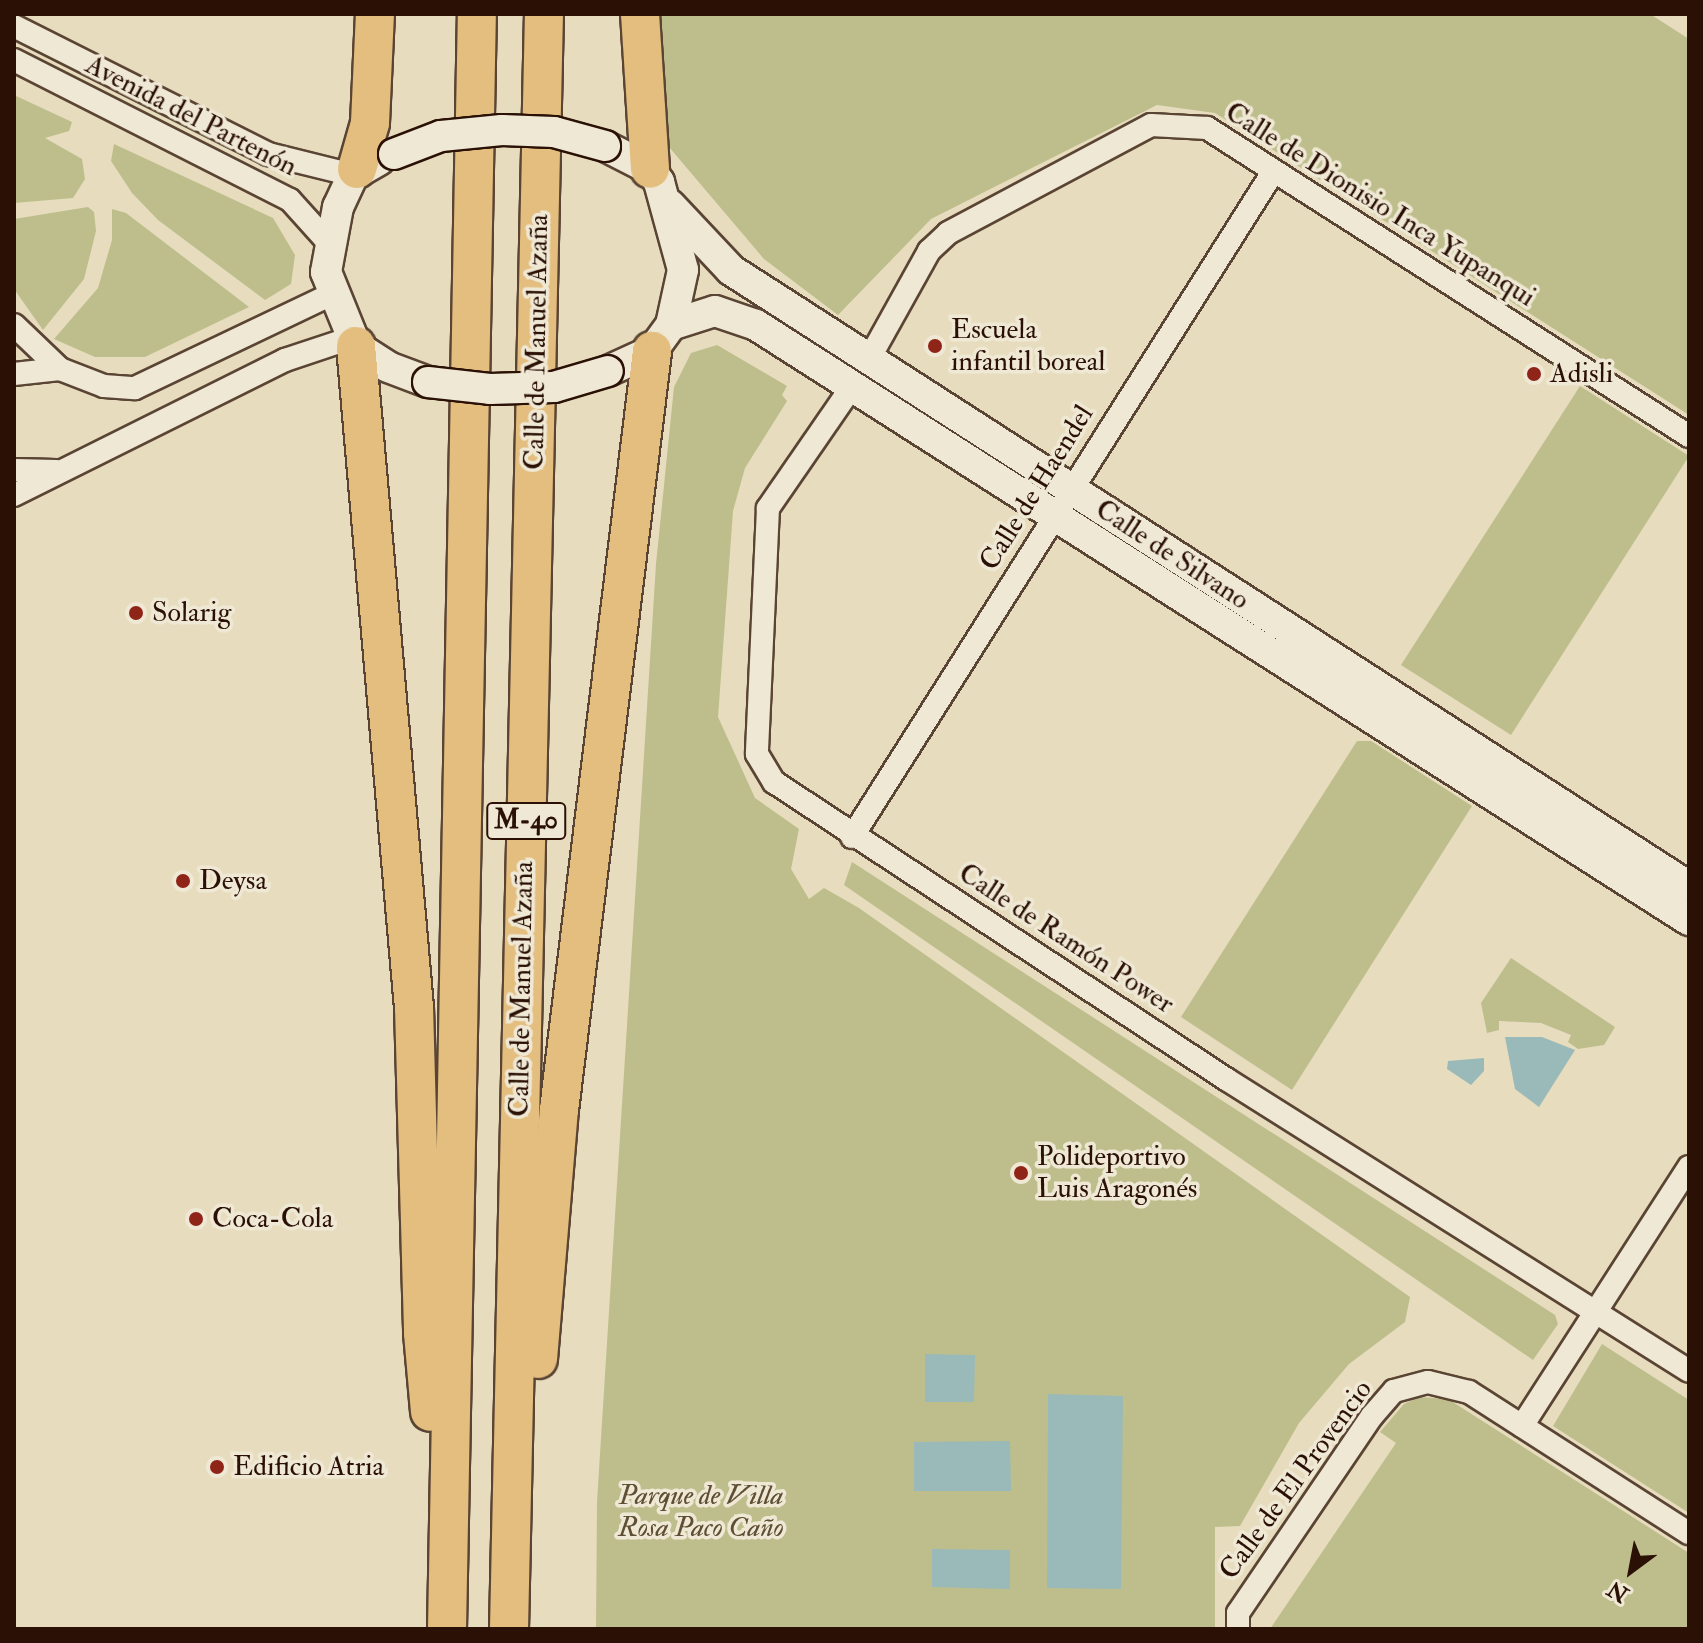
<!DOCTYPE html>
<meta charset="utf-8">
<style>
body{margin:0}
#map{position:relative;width:1703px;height:1643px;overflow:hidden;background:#e7dcbe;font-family:"IM FELL Double Pica",serif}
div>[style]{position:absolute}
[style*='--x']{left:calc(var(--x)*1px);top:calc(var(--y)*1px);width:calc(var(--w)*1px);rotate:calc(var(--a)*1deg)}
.green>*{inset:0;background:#bebe8c}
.water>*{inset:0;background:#99bab9}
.roads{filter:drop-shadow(2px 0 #5a4433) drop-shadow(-2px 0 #5a4433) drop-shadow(0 2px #5a4433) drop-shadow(0 -2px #5a4433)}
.street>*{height:22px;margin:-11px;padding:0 11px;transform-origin:11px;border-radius:11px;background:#efe8d5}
.secondary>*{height:30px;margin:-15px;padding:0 15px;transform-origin:15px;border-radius:15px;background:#efe8d5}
.highway>*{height:38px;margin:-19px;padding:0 19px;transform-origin:19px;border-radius:19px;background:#e4be7f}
.bridges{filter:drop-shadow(2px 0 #2b1105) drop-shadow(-2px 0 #2b1105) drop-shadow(0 2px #2b1105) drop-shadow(0 -2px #2b1105)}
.secondary-bridge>*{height:30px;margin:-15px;padding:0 15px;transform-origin:15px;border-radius:15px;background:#efe8d5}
.dots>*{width:22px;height:22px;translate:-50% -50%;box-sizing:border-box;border:4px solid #efe8d5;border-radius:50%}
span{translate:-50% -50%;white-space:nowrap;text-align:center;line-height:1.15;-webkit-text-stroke:7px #efe8d5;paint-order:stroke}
.shield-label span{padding:2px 6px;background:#efe8d5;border:2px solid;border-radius:6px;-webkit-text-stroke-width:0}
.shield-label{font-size:26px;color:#2b1105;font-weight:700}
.street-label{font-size:28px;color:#2b1105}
.poi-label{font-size:28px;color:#2b1105}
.left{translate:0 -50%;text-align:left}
.park-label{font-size:28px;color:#5e4e34;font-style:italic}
.frame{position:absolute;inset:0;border:16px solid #2b1105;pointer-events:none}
.north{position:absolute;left:1591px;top:1531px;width:80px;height:80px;-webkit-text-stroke:6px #efe8d5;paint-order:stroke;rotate:212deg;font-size:22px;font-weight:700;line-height:32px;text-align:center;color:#2b1105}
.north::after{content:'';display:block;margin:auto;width:28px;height:36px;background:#2b1105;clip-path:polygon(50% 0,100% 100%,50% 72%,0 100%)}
</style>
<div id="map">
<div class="green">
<div style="clip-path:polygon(654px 14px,1650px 14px,1689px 39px,1689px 415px,1215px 113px,1157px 105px,931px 219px,838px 315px,764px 259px,669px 147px)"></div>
<div style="clip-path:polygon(14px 95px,72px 122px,69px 131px,45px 138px,82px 159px,85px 179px,73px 198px,14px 203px)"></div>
<div style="clip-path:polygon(114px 144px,273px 218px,295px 255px,291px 284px,265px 300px,158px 220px,132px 193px,111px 161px)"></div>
<div style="clip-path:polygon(88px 207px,94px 212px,96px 231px,84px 279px,43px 330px,14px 289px,14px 219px)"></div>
<div style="clip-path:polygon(112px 209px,126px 213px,249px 307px,145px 357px,95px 357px,54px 339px,98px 288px,112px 240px)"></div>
<div style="clip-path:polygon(717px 345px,787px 386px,782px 395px,787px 401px,745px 468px,733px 511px,718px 717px,755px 798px,799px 829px,791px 869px,809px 899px,824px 888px,859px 908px,1410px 1297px,1405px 1322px,1349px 1364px,1299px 1423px,1240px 1526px,1215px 1527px,1215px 1629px,596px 1629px,597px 1502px,656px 564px,674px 387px,691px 353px)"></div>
<div style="clip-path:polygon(1580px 386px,1689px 456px,1511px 735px,1401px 665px)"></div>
<div style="clip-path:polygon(1357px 741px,1371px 741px,1472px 806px,1292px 1090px,1181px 1017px)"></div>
<div style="clip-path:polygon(852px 862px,1555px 1315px,1558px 1324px,1533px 1360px,844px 885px)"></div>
<div style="clip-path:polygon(1511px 958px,1615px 1027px,1604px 1045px,1578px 1049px,1568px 1042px,1571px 1035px,1541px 1023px,1499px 1021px,1499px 1030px,1487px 1033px,1481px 1003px)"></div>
<div style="clip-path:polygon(1602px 1344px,1689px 1400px,1689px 1513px,1553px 1426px)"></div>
<div style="clip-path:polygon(1419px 1397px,1448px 1399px,1689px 1553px,1689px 1629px,1270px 1629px,1396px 1443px,1380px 1432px,1404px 1404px)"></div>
</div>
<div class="water">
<div style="clip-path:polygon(1505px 1037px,1542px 1037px,1575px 1050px,1539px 1107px,1515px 1089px)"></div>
<div style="clip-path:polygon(1484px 1058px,1484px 1071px,1471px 1085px,1447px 1069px,1448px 1061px)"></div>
<div style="clip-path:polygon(925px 1354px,975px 1355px,974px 1402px,925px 1402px)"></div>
<div style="clip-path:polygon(1048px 1394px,1123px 1396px,1121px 1589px,1047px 1588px)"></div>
<div style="clip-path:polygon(1010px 1441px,1011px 1491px,914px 1491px,914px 1442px)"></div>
<div style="clip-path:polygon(932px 1549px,1010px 1550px,1010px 1589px,932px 1587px)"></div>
</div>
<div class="roads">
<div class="street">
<div style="--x:14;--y:26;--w:284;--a:26.7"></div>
<div style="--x:268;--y:154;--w:88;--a:13.9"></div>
<div style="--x:14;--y:60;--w:309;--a:26.9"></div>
<div style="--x:290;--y:200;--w:57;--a:47.9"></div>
<div style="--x:14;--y:325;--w:64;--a:43.7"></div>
<div style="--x:60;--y:369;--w:47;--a:21.1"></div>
<div style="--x:104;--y:386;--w:31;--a:4"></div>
<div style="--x:135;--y:388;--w:218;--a:-25.5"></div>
<div style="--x:869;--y:359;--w:124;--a:-60.9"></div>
<div style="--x:929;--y:251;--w:26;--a:-43"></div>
<div style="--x:948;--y:233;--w:230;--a:-28"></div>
<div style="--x:1151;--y:125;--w:56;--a:3.1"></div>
<div style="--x:1207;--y:128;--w:572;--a:32.58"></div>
<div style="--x:14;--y:374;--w:46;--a:-6.2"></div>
<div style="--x:853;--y:385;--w:150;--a:124.6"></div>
<div style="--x:768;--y:508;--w:246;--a:92.6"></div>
<div style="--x:757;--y:754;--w:33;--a:59"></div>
<div style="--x:774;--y:782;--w:541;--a:33.31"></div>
<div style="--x:1226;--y:1079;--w:547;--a:32.24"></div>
<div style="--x:14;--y:470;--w:42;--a:1.4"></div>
<div style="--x:14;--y:495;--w:303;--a:-26.5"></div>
<div style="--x:285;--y:360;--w:70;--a:-18.4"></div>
<div style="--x:852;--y:837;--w:787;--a:-57.66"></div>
<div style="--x:1522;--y:1426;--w:308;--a:-57.2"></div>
<div style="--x:1238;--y:1629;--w:16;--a:-90"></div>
<div style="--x:1238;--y:1613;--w:238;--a:-55.8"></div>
<div style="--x:1372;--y:1416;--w:33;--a:-49"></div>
<div style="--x:1394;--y:1391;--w:35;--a:-15"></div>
<div style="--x:1428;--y:1382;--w:42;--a:13.7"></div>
<div style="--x:1469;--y:1392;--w:261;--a:32.7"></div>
</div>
<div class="secondary">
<div style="--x:605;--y:146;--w:51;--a:27.1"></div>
<div style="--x:650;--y:169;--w:16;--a:55"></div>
<div style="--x:659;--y:182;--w:91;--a:74.7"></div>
<div style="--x:683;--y:270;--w:56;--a:102.3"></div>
<div style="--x:671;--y:325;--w:32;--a:126"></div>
<div style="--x:652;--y:351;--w:48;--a:155.6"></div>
<div style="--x:379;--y:160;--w:30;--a:150"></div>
<div style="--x:353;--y:175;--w:35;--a:115"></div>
<div style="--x:338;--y:207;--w:66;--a:100.5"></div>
<div style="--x:326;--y:272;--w:80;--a:67.9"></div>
<div style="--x:356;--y:346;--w:38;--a:33"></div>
<div style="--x:388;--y:367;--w:43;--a:20.6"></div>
<div style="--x:670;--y:205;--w:89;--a:46.8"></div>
<div style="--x:731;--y:270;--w:1139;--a:32.78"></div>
<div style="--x:671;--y:325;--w:46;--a:-17.7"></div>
<div style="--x:715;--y:311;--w:43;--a:18.9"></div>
<div style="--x:756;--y:325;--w:1107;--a:32.53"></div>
</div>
<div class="highway">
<div style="--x:640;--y:14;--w:155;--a:86.3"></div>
<div style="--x:357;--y:169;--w:48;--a:-74.2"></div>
<div style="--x:370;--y:123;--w:109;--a:-87.4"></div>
<div style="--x:356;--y:346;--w:664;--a:84.99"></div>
<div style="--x:414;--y:1007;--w:326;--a:88.4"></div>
<div style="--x:423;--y:1333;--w:79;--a:84.9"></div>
<div style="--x:538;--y:1359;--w:250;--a:-85.2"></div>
<div style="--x:559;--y:1110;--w:765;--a:-83.01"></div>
<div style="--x:447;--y:1629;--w:1615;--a:-88.94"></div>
<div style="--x:509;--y:1629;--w:1615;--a:-88.76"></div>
</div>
</div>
<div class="bridges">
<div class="secondary-bridge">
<div style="--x:394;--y:154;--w:50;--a:-21"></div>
<div style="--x:441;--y:136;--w:61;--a:-5.6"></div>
<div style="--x:502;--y:130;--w:52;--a:2.2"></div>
<div style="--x:554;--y:132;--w:53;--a:15.4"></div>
<div style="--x:428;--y:382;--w:62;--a:6.4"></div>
<div style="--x:490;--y:389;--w:64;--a:-1.8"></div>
<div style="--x:554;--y:387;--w:56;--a:-16.5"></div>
</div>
</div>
<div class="dots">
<div style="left:935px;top:346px;background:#8f2418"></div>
<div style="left:1534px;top:374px;background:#8f2418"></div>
<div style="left:136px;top:613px;background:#8f2418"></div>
<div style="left:183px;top:881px;background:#8f2418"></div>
<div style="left:1021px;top:1173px;background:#8f2418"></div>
<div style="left:196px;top:1219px;background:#8f2418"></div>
<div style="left:217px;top:1467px;background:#8f2418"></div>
</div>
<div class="shield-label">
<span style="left:526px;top:821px">M-40</span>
</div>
<div class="street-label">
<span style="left:191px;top:116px;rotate:27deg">Avenida del Partenón</span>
<span style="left:1380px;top:205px;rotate:32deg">Calle de Dionisio Inca Yupanqui</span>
<span style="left:537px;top:342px;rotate:-89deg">Calle de Manuel Azaña</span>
<span style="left:1037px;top:488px;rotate:-58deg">Calle de Haendel</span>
<span style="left:1172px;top:555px;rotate:33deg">Calle de Silvano</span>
<span style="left:1066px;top:939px;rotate:33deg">Calle de Ramón Power</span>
<span style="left:522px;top:989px;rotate:-89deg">Calle de Manuel Azaña</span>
<span style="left:1296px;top:1480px;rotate:-54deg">Calle de El Provencio</span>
</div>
<div class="poi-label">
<span class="left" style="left:951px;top:346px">Escuela<br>infantil boreal</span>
<span class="left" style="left:1550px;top:374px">Adisli</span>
<span class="left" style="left:152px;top:613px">Solarig</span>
<span class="left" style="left:199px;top:881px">Deysa</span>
<span class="left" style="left:1037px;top:1173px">Polideportivo<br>Luis Aragonés</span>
<span class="left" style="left:212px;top:1219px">Coca-Cola</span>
<span class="left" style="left:233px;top:1467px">Edificio Atria</span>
</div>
<div class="park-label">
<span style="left:701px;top:1512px">Parque de Villa<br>Rosa Paco Caño</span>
</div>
<div class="frame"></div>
<div class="north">N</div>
</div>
